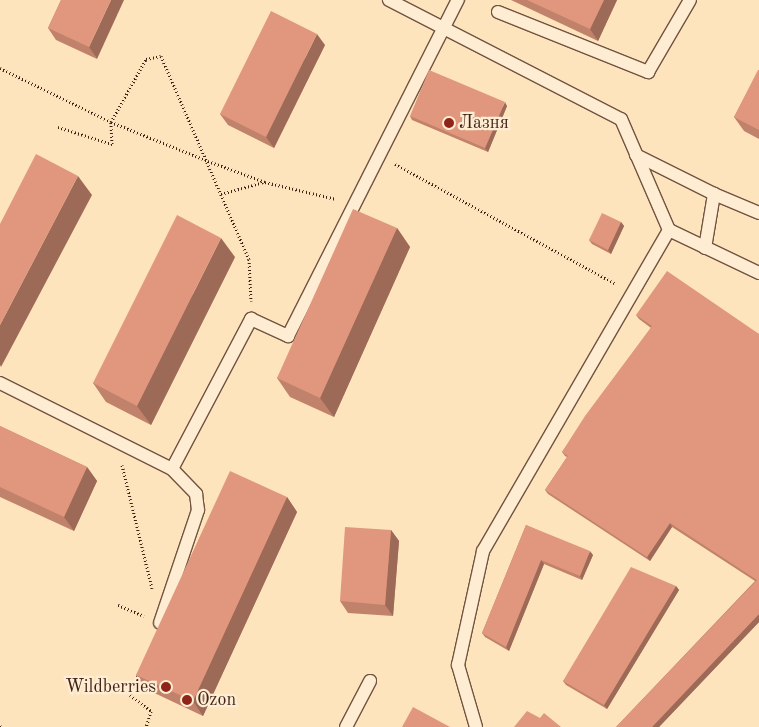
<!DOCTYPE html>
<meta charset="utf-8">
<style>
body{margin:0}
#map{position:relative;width:759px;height:727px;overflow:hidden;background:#fde4bc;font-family:"Old Standard TT",serif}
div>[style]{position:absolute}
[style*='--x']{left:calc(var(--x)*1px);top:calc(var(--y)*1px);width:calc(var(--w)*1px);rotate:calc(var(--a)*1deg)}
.path>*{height:3px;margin-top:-1.5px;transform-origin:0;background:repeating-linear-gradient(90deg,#432317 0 1px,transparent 0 3.5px)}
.roads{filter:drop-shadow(1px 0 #725340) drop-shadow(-1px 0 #725340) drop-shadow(0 1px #725340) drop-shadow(0 -1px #725340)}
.service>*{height:12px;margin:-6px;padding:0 6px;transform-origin:6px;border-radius:6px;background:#feedd3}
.wall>*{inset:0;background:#c1826c}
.shaded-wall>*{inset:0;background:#9d6a58}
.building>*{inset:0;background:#e0977d}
.dots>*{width:14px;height:14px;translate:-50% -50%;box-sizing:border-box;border:2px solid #feedd3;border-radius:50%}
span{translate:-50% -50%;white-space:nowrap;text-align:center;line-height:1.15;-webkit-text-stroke:4.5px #feedd3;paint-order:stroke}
.poi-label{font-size:18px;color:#432317}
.left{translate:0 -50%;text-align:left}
.right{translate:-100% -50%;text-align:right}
</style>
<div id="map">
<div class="path">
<div style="--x:0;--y:68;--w:123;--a:25.9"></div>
<div style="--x:111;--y:122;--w:105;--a:21.9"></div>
<div style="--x:208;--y:161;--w:61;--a:20.2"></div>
<div style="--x:265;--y:182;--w:73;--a:13.5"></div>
<div style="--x:58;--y:127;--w:57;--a:17.5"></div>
<div style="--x:112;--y:144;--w:22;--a:-93"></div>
<div style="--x:111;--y:122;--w:72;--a:-60.9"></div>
<div style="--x:146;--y:59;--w:15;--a:-11"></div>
<div style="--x:161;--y:56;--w:221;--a:66.6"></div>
<div style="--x:249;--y:259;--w:42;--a:87.3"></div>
<div style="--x:395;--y:164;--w:251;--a:28.5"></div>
<div style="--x:221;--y:194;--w:45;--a:-15.6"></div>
<div style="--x:122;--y:465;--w:127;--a:76.3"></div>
<div style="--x:118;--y:605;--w:28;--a:23"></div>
<div style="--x:139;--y:673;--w:24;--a:112"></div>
<div style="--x:130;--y:695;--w:26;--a:37"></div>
<div style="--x:151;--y:711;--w:17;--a:107"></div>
<div style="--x:0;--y:726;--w:2;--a:27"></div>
</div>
<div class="roads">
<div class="service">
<div style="--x:389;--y:0;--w:261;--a:27.2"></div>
<div style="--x:621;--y:119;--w:121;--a:66.6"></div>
<div style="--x:669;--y:230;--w:100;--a:25.5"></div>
<div style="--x:498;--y:12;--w:162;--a:21.8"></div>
<div style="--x:648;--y:72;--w:83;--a:-59.7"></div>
<div style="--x:636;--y:155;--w:87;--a:26.6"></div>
<div style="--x:705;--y:248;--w:55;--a:-80.5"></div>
<div style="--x:714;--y:194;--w:49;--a:22.9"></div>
<div style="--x:0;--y:383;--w:192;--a:26.6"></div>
<div style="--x:172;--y:469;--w:35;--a:46"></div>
<div style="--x:196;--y:494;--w:16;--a:83"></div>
<div style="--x:198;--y:510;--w:119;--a:108.6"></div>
<div style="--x:172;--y:469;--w:170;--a:-62.2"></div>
<div style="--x:251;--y:319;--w:41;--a:24.7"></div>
<div style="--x:288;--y:336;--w:377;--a:-63.2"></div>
<div style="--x:346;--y:727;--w:52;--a:-62.4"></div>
<div style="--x:476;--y:727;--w:65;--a:-106.2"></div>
<div style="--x:458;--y:665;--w:117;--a:-77.6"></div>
<div style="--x:483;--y:551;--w:371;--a:-59.9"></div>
</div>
</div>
<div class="wall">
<div style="clip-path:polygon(61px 0,97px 59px,56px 40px,48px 28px)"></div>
<div style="clip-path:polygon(511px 0,617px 0,598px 41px)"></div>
<div style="clip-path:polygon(325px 45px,274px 148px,228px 125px,220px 114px)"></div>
<div style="clip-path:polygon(759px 70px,759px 139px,744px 131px,734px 117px)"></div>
<div style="clip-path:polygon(507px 106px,488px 152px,412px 120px,410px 116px)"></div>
<div style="clip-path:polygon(621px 222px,624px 226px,611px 254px,592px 244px,589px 240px)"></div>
<div style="clip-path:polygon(397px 228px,410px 247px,334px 417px,290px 397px,277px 378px)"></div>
<div style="clip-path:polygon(235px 257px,151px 425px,106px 402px,93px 383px)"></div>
<div style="clip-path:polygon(636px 315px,759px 334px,759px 622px,659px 727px,616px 727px,755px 581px,672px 527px,650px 561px,548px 494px,545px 490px,567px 457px,565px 456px,562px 452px,651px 328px,639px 319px)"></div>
<div style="clip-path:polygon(0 426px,87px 467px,97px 481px,74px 531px,0 497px)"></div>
<div style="clip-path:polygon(287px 497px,297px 512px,203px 716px,146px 689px,136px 675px)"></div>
<div style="clip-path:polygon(526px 525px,593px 555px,582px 580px,544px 564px,509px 651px,485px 637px,482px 633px)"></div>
<div style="clip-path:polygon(391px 530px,399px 541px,393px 616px,348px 613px,340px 601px)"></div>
<div style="clip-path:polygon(676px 586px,679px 590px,607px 709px,566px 685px,563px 681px)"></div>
</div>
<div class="shaded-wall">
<div style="clip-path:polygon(111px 0,124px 0,97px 59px,89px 47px)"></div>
<div style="clip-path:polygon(604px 0,617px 0,598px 41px,590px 29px)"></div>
<div style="clip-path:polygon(317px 34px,325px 45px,274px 148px,266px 137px)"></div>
<div style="clip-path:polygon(505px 102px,507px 106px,488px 152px,485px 148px)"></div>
<div style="clip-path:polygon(78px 176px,92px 195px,1px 367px,0 365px,0 325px)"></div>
<div style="clip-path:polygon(621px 222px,624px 226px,611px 254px,608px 250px)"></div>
<div style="clip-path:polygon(397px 228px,410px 247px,334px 417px,320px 398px)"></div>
<div style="clip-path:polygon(221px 238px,235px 257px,151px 425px,137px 406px)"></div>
<div style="clip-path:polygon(87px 467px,97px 481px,74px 531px,64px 517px)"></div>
<div style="clip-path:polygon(287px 497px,297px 512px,203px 716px,193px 701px)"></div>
<div style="clip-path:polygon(670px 523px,672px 527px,650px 561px,647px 557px)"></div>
<div style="clip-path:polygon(391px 530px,399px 541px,393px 616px,385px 605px)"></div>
<div style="clip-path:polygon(590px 551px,593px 555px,582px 580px,580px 576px)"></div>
<div style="clip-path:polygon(541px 560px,544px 564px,509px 651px,506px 647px)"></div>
<div style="clip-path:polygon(676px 586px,679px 590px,607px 709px,604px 705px)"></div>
<div style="clip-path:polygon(759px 614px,759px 622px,659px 727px,652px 727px)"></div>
</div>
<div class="building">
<div style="clip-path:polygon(61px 0,111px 0,89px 47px,48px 28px)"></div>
<div style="clip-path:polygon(527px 0,604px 0,590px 29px)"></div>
<div style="clip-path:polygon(271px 11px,317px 34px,266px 137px,220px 114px)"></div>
<div style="clip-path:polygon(429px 70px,505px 102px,485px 148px,410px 116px)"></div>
<div style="clip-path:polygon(758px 70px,759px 70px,759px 130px,734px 117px)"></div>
<div style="clip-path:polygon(36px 154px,78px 176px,0 325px,0 224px)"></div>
<div style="clip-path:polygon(353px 209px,397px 228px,320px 398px,277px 378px)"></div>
<div style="clip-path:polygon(602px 213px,621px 222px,608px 250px,589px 240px)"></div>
<div style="clip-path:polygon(177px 215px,221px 238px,137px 406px,93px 383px)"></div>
<div style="clip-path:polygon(667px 271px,759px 334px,759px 614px,652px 727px,616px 727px,757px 580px,670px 523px,647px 557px,545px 490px,568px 456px,562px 452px,585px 416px,652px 326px,636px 315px)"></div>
<div style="clip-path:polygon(0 426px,87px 467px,64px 517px,0 487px)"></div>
<div style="clip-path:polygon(230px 471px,287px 497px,193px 701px,136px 675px)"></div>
<div style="clip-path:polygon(526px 525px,590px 551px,580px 576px,541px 560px,506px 647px,482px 633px)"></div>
<div style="clip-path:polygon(345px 527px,391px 530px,385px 605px,340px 601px)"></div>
<div style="clip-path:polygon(631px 567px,676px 586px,604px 705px,563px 681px)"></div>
<div style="clip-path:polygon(413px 707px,450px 727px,402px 727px)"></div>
<div style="clip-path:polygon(527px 711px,540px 718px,544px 713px,561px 727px,514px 727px)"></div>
</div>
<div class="dots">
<div style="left:449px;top:123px;background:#8f2418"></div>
<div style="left:166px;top:687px;background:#8f2418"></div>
<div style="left:187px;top:700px;background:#8f2418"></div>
</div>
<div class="poi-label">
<span class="left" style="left:459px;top:123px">Лазня</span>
<span class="right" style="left:156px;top:687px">Wildberries</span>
<span class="left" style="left:197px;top:700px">Ozon</span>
</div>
</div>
